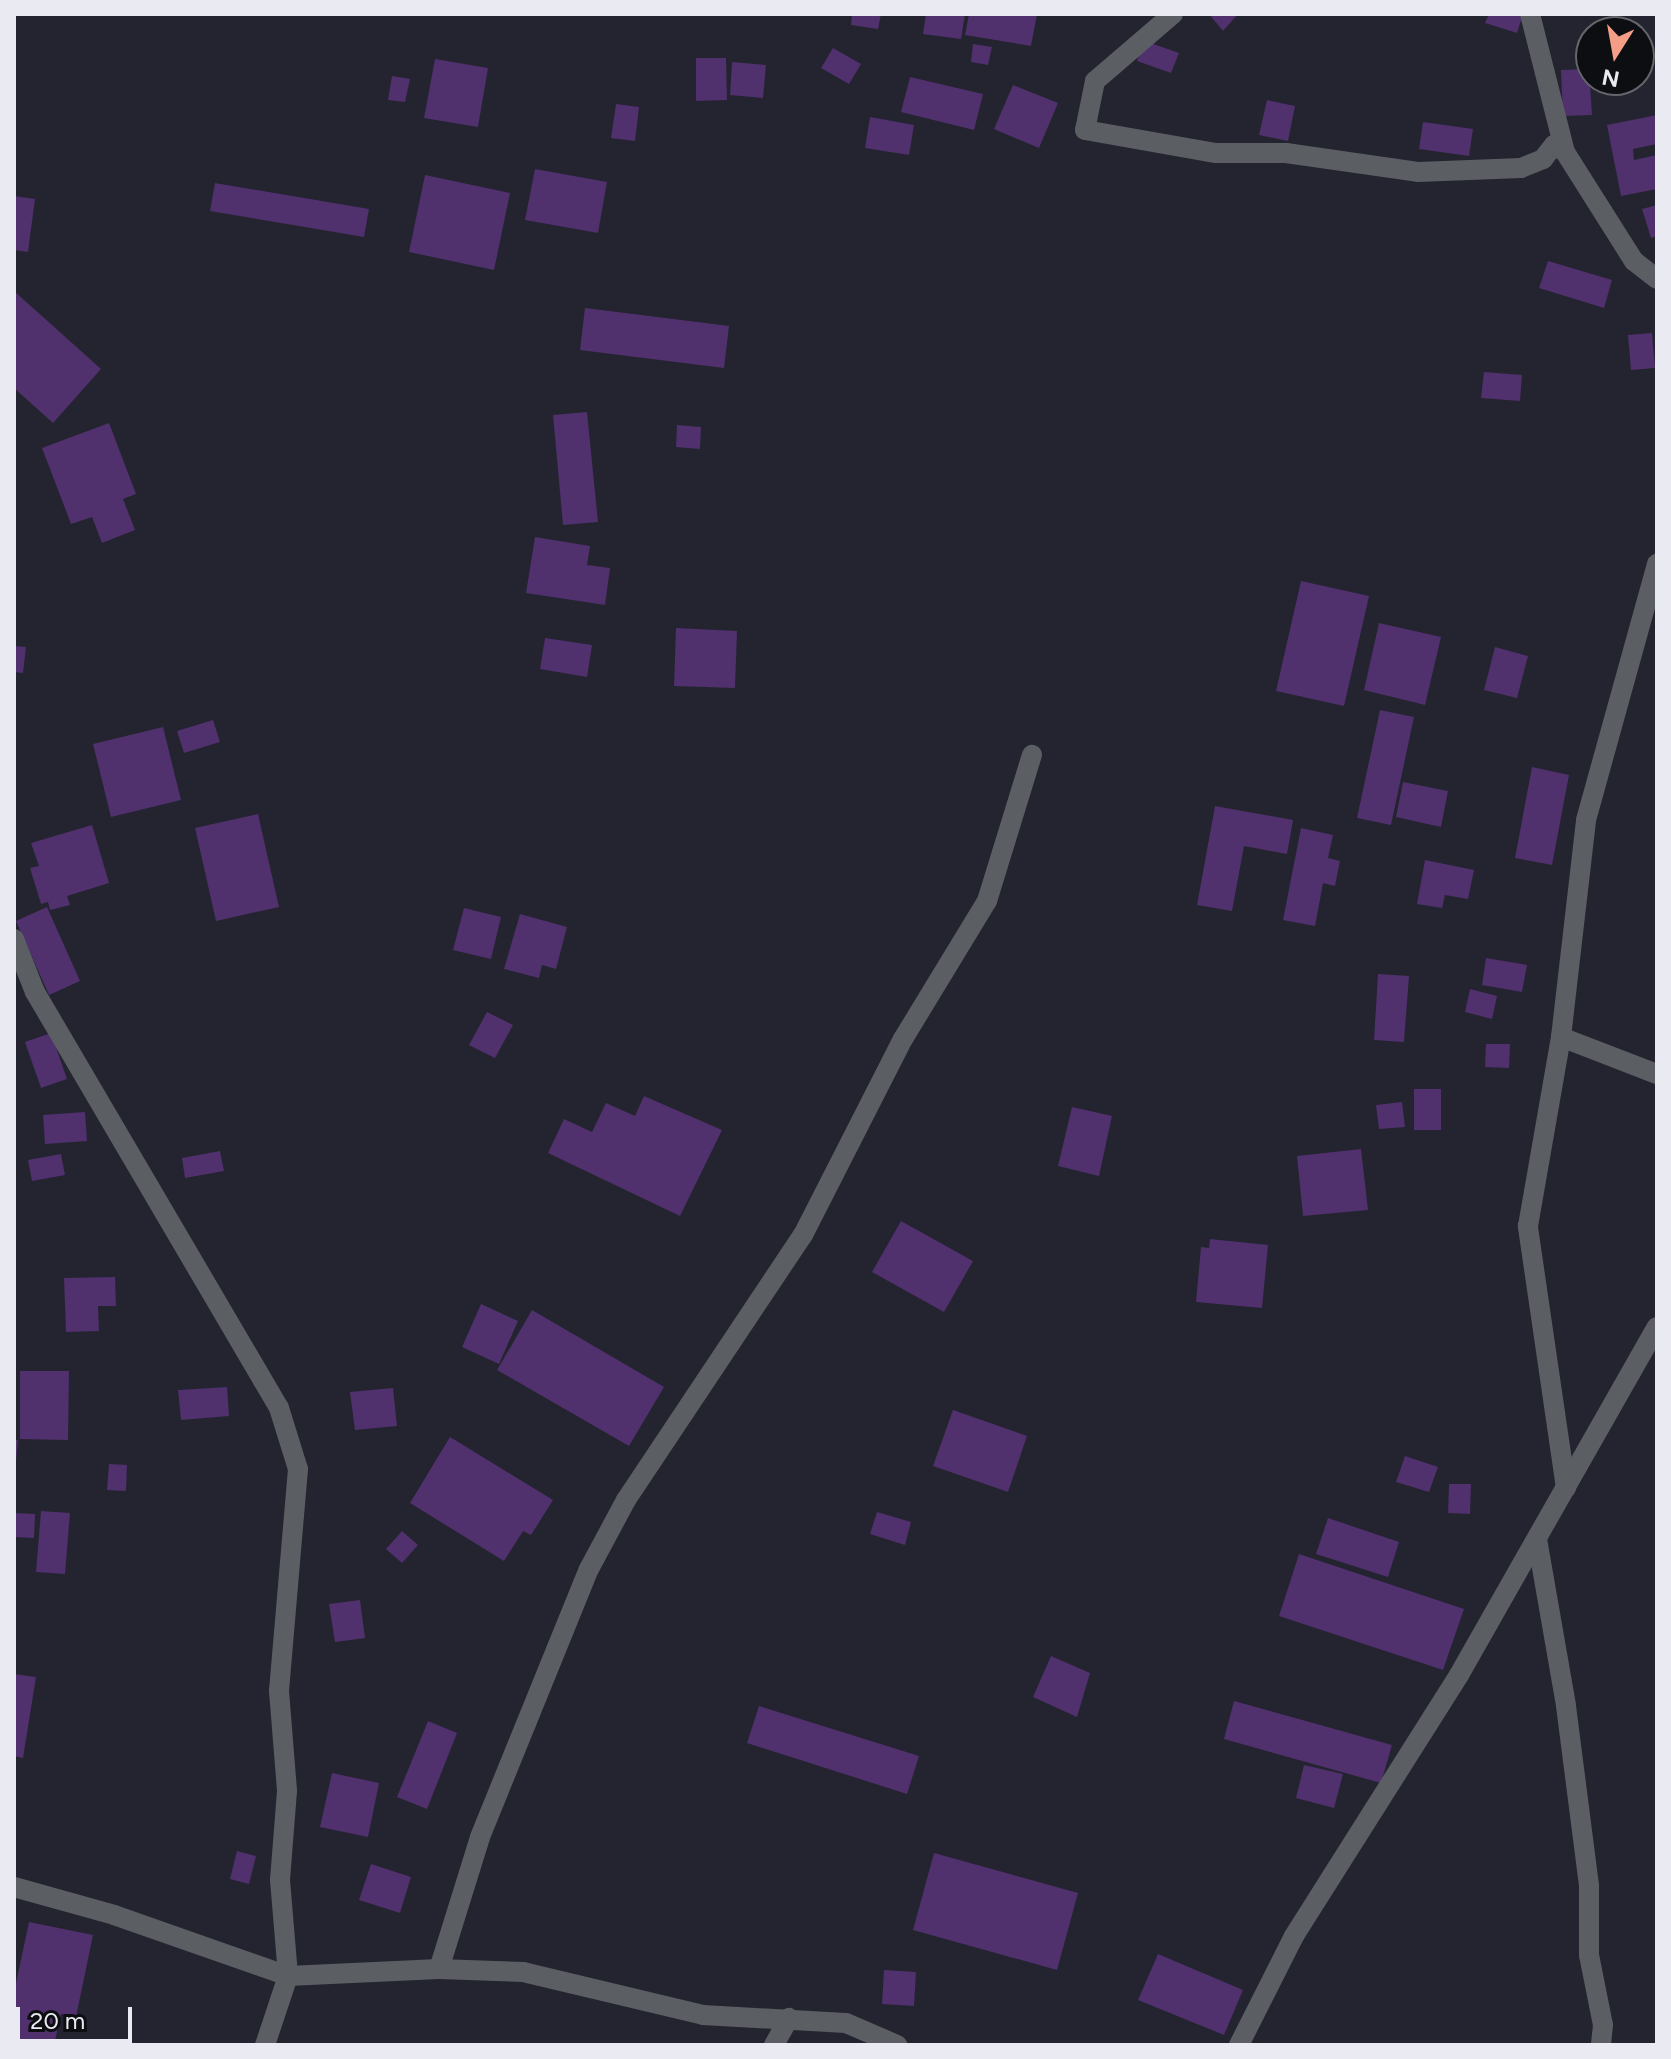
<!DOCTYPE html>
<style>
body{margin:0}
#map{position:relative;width:1671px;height:2059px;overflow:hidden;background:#23242f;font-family:Figtree,sans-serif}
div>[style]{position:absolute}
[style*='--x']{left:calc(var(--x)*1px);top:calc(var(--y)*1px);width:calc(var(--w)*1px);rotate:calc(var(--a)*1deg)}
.building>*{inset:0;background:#50306d}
.street>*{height:20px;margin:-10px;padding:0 10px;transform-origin:10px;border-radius:10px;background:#5b5e63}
span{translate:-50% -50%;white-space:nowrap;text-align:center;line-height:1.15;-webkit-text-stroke:6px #0d0e12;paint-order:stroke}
.frame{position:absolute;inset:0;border:16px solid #eaeaf2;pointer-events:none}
.north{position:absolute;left:1575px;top:16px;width:80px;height:80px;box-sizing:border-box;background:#0d0e12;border:2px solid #65666c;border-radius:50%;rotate:191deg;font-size:22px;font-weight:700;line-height:32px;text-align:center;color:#eaeaf2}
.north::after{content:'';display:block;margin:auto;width:28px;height:36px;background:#f49e87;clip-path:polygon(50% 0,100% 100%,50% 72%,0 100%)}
.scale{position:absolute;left:16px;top:2007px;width:116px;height:36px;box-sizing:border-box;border:4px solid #eaeaf2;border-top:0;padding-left:10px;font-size:24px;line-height:28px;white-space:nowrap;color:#eaeaf2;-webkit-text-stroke:6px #0d0e12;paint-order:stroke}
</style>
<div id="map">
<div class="building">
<div style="clip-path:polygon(852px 14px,881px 14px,878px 29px,851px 25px)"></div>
<div style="clip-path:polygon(926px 14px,965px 14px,961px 39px,923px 34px)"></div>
<div style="clip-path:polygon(969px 14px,1037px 14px,1031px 46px,965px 35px)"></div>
<div style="clip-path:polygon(1209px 14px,1238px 14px,1223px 31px)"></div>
<div style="clip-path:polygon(1489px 14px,1523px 14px,1517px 33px,1485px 23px)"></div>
<div style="clip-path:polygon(1145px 41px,1179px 53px,1171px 73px,1137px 61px)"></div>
<div style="clip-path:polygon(973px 44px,992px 47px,988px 65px,971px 62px)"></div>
<div style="clip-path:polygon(833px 48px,861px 64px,849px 84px,821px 68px)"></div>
<div style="clip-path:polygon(696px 58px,726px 58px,727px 100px,696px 101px)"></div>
<div style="clip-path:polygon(435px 59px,488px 68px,478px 127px,424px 118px)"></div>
<div style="clip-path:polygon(732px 62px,766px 65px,763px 98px,730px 95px)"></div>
<div style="clip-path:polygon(1589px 69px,1592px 115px,1563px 116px,1561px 70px)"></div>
<div style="clip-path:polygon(392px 76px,410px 79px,405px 102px,388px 100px)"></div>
<div style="clip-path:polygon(910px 77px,983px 94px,974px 130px,901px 112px)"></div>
<div style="clip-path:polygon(1013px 85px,1058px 103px,1039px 148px,994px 129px)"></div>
<div style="clip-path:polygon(1267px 100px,1295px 106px,1288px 141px,1259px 135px)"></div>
<div style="clip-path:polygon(616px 104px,639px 107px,635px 141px,611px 138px)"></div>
<div style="clip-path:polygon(1657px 115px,1657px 144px,1633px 149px,1634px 160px,1657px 155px,1657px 189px,1621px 196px,1607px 125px)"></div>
<div style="clip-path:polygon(870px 117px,914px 125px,909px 155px,865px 148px)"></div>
<div style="clip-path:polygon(1423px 122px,1473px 129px,1469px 156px,1419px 149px)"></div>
<div style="clip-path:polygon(535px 169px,607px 182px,598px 233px,525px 220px)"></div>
<div style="clip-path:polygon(425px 175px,510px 193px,494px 270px,409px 252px)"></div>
<div style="clip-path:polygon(215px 183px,369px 209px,364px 237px,210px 211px)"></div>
<div style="clip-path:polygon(14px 196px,35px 199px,28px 252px,14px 250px)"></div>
<div style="clip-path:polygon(1657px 205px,1657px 236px,1651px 238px,1642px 209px)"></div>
<div style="clip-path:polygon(1548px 261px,1612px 280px,1604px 308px,1539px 288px)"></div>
<div style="clip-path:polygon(14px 291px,101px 369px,53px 423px,14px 388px)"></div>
<div style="clip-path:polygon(585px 308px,729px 326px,724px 368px,580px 350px)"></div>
<div style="clip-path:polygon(1652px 333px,1655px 368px,1631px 370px,1628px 335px)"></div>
<div style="clip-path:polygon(1484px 372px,1522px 375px,1520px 401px,1481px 398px)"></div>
<div style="clip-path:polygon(587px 412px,598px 522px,563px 525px,553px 415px)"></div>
<div style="clip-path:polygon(109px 423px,136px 494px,123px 499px,135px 530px,102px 543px,92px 517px,71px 524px,42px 448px)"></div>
<div style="clip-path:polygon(677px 425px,701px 427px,700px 449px,676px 447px)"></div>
<div style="clip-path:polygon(535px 537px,590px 546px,587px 565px,610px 568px,605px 605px,526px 593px)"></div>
<div style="clip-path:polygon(1301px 581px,1369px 596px,1344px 706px,1276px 691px)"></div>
<div style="clip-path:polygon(1379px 623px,1441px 637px,1425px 705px,1364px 690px)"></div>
<div style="clip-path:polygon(676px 628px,737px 631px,735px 688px,674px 686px)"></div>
<div style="clip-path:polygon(545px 638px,592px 645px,587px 677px,540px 669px)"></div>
<div style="clip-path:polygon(14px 646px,26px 647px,23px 673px,14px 672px)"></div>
<div style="clip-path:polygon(1495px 647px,1528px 656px,1517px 698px,1484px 690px)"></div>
<div style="clip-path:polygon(1380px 710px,1414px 717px,1391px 825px,1357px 818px)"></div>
<div style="clip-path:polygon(213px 720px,220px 742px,184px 753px,177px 731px)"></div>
<div style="clip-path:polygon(163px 727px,181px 800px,111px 817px,93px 744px)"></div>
<div style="clip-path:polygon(1532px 767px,1569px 775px,1552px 865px,1515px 858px)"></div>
<div style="clip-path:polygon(1403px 782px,1448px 791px,1441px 827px,1396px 817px)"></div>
<div style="clip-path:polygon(1215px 806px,1293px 820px,1287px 854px,1244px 846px,1232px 911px,1197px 905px)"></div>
<div style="clip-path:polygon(258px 814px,279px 907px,216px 921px,195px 828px)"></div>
<div style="clip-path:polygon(92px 825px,109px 883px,67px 896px,70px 905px,50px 910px,48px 902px,41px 904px,30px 868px,39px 866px,31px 843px)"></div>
<div style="clip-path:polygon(1301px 828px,1333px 835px,1328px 858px,1340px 861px,1335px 886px,1323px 883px,1315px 926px,1283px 920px)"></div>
<div style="clip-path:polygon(1425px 860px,1474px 870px,1468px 899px,1445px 895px,1442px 908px,1417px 904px)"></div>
<div style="clip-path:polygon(47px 907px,80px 981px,49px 995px,16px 921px)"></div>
<div style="clip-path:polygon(464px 908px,501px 917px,491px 959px,453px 950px)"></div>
<div style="clip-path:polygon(520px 914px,567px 927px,556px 969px,542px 965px,539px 978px,504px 969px)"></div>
<div style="clip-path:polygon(1486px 958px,1527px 965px,1522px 992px,1482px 985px)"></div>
<div style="clip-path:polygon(1378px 974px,1409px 976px,1404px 1042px,1374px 1040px)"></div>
<div style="clip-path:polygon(1470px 989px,1497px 996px,1492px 1019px,1465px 1012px)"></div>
<div style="clip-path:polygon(487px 1012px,513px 1025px,495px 1058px,469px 1045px)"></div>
<div style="clip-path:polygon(51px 1033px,67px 1079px,41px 1088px,25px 1042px)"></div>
<div style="clip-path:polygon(1486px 1044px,1510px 1044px,1509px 1068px,1485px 1067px)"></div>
<div style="clip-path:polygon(1414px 1089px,1441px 1089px,1441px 1130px,1414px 1130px)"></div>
<div style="clip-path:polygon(644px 1096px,722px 1130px,680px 1216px,548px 1153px,564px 1119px,592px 1132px,606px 1103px,635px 1116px)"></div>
<div style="clip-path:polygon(1402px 1102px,1405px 1127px,1379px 1129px,1376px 1105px)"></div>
<div style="clip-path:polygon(1072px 1107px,1112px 1116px,1099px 1176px,1058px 1166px)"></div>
<div style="clip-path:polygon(85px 1112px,87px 1141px,45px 1144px,43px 1115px)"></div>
<div style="clip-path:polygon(1361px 1149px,1368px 1210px,1303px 1216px,1297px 1156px)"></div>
<div style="clip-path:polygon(220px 1151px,224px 1171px,185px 1178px,182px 1158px)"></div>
<div style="clip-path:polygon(61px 1154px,65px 1175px,32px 1181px,28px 1160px)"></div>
<div style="clip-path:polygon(901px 1221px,973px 1261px,944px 1312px,872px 1272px)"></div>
<div style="clip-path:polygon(1210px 1239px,1268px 1245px,1262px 1308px,1196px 1302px,1201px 1247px,1209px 1248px)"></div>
<div style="clip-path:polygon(115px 1277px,116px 1306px,98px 1306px,99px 1331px,66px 1332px,64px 1278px)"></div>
<div style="clip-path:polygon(481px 1304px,518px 1321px,499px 1364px,462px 1347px)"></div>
<div style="clip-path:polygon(532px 1310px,664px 1387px,629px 1446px,497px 1370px)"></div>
<div style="clip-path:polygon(20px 1371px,69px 1371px,68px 1440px,20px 1439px)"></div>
<div style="clip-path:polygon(227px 1387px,229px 1416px,181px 1420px,178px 1390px)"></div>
<div style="clip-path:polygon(393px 1388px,397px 1426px,355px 1430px,350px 1392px)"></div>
<div style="clip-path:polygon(953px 1410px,1027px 1436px,1008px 1492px,933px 1466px)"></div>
<div style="clip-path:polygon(450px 1437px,553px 1500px,531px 1535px,523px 1531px,504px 1561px,410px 1503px)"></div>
<div style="clip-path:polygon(14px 1440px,18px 1440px,16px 1461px,14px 1461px)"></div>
<div style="clip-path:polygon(1405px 1456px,1438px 1467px,1429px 1492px,1396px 1482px)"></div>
<div style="clip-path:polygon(109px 1464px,127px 1465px,126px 1491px,107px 1490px)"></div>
<div style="clip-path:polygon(1449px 1484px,1471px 1484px,1470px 1514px,1448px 1513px)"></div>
<div style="clip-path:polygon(41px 1511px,70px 1513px,65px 1574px,36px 1572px)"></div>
<div style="clip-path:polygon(877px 1512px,911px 1522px,905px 1545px,870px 1534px)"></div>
<div style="clip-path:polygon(14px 1513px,35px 1514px,34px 1538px,14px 1537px)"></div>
<div style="clip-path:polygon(1328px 1518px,1399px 1542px,1388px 1577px,1316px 1554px)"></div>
<div style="clip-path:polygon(402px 1531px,418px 1545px,402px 1563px,386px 1549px)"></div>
<div style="clip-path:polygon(1299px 1554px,1464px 1609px,1443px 1670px,1279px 1616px)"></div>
<div style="clip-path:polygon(360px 1600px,365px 1638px,335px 1642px,329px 1604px)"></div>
<div style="clip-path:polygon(1051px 1656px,1090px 1673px,1077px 1717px,1033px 1697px)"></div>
<div style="clip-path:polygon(14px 1674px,36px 1677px,23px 1758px,14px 1756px)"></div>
<div style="clip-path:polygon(1234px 1701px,1392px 1745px,1381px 1783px,1224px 1739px)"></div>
<div style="clip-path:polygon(759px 1706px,919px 1756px,907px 1794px,747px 1743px)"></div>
<div style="clip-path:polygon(428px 1721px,457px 1733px,427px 1809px,397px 1797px)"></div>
<div style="clip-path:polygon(1304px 1765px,1343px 1774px,1334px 1808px,1296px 1798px)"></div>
<div style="clip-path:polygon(332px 1773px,379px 1783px,368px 1837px,320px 1827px)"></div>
<div style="clip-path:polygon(237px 1851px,256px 1856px,249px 1884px,230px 1879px)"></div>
<div style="clip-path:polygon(934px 1853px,1078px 1893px,1057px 1970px,913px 1930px)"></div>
<div style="clip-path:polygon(371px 1864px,411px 1877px,400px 1913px,359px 1900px)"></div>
<div style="clip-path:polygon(29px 1922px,93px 1935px,76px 2017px,61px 2014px,54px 2045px,14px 2045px,14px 1993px)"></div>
<div style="clip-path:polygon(1158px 1954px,1243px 1990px,1224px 2035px,1138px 2000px)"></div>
<div style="clip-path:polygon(884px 1970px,916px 1972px,914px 2006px,882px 2004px)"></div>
</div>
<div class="street">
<div style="--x:1173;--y:14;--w:103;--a:139.3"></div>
<div style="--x:1095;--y:81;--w:50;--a:101.5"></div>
<div style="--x:1085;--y:130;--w:133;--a:10"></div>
<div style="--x:1216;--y:153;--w:70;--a:0"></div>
<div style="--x:1286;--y:153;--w:133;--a:8.2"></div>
<div style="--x:1418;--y:172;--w:103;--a:-2.2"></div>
<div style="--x:1521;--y:168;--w:24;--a:-22"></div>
<div style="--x:1543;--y:159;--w:18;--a:-52"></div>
<div style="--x:1554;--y:145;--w:13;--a:32"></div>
<div style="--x:1565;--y:152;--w:129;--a:57.7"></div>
<div style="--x:1634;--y:261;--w:29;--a:38"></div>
<div style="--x:1530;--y:14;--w:142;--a:75.8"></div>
<div style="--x:14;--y:939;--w:57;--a:68.4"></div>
<div style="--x:35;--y:992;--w:482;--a:59.6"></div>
<div style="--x:279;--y:1408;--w:64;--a:72.7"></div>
<div style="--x:298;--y:1469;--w:223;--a:94.9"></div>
<div style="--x:279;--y:1691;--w:100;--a:85.4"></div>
<div style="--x:287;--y:1791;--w:89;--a:94.5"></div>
<div style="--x:280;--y:1880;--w:96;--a:85.2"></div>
<div style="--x:288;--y:1976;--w:73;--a:108.4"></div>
<div style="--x:1561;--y:1037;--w:103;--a:21.1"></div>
<div style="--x:1566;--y:1488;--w:265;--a:-98.3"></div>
<div style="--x:1528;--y:1226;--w:192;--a:-80.1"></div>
<div style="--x:1561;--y:1037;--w:218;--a:-83.4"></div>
<div style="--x:1586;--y:820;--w:266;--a:-74.5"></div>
<div style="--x:1537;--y:1539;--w:169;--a:80.1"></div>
<div style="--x:1566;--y:1706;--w:180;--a:82.7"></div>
<div style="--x:1589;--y:1885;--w:70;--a:90"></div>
<div style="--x:1589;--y:1955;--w:71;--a:78.7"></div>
<div style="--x:1603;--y:2025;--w:20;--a:96"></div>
<div style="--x:14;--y:1887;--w:104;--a:15.6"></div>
<div style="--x:114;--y:1915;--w:184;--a:19.3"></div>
<div style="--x:288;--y:1976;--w:151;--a:-2.7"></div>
<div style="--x:439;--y:1969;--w:84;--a:2"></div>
<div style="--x:523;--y:1972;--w:185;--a:13.4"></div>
<div style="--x:703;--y:2015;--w:143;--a:3.2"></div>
<div style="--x:846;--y:2023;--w:56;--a:23.3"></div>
<div style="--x:439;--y:1969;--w:138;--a:-72.7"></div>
<div style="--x:480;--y:1837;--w:289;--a:-67.9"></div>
<div style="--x:589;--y:1569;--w:78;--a:-61.8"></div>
<div style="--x:626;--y:1500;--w:319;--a:-56.3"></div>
<div style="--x:803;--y:1235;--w:220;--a:-63"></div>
<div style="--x:903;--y:1039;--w:162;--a:-58.7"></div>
<div style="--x:987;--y:901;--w:153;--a:-72.9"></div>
<div style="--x:774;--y:2045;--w:31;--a:-61"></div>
<div style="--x:1239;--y:2045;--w:122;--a:-63.2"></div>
<div style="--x:1294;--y:1936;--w:309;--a:-57.7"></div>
<div style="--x:1459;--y:1675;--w:400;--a:-60.4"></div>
</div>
<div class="frame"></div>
<div class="north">N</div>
<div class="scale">20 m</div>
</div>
